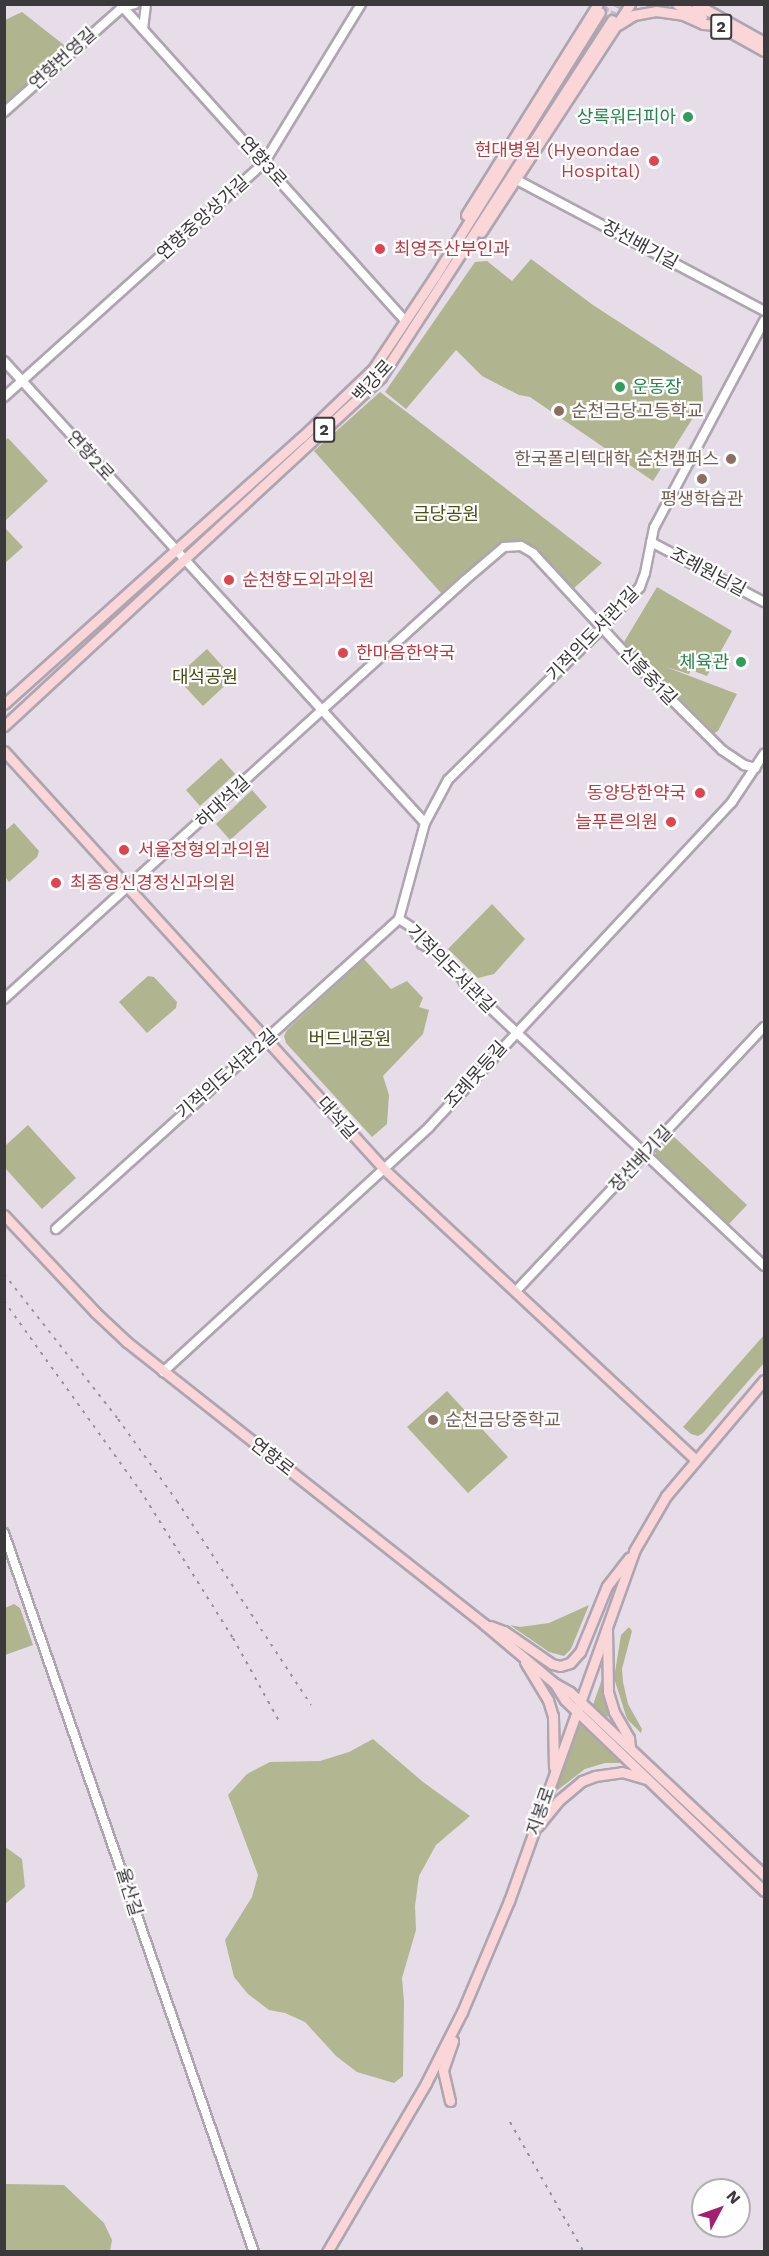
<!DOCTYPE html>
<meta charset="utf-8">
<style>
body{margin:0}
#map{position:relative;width:769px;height:2256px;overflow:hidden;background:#e6dde9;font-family:"Work Sans","Noto Sans KR",sans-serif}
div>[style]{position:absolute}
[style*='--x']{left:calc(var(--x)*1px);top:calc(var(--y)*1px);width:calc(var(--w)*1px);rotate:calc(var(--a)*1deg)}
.green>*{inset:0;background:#b0b48f}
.forest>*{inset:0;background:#b2b691}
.major-tunnel>*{height:9px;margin-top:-4.5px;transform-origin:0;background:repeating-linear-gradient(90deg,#c4bcc7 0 9px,transparent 0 13.5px)}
.roads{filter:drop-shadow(2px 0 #aea5b0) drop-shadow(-2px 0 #aea5b0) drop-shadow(0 2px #aea5b0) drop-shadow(0 -2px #aea5b0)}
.minor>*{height:8px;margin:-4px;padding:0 4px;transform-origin:4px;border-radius:4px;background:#fff}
.major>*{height:9px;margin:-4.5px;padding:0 4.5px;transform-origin:4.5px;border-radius:4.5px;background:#fad6d9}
.rail>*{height:2px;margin-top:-1px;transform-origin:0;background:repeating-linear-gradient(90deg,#969098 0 3px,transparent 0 9px)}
.dots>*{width:16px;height:16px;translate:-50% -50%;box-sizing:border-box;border:3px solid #fff;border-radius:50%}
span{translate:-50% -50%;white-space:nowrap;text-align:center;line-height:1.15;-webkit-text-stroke:4.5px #fff;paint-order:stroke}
.shield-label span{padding:2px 4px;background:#fff;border:2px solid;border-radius:4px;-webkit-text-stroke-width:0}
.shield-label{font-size:16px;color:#3c393d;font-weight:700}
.street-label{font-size:18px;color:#3c393d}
.leisure-label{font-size:18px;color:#27864d}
.right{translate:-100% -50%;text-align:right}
.left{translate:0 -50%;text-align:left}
.health-label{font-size:18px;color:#be3a42}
.education-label{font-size:18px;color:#785e54}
.park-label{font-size:18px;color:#4b4e12}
.frame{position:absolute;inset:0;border:6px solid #3c393d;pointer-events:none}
.north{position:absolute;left:691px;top:2178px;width:60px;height:60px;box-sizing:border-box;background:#fff;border:2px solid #b1b0b1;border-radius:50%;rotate:49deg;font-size:16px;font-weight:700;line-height:24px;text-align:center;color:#3c393d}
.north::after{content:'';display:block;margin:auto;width:21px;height:27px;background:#a4206e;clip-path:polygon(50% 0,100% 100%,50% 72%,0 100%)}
</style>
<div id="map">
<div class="green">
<div style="clip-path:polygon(22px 12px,69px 49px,5px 107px,5px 20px)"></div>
<div style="clip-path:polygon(531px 259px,593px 305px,702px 376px,703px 402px,653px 481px,530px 397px,519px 395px,482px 376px,456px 350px,406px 409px,385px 392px,475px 262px,487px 261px,512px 281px)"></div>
<div style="clip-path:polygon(380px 392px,408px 413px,602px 563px,573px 589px,524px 541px,501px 543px,441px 593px,314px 451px)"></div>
<div style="clip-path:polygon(8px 438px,48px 481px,5px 521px,4px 441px)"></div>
<div style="clip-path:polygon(4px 527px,23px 547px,5px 563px,4px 563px)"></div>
<div style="clip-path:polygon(657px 587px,732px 631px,707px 676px,691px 670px,689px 674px,666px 667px,737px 694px,718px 731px,712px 734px,624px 642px)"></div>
<div style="clip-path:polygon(207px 649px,233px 678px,203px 706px,176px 677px)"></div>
<div style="clip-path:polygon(221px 758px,235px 774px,200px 806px,186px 790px)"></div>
<div style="clip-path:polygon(252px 790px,267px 807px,230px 840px,216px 824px)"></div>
<div style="clip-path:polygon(14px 823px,39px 851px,37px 857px,9px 882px,5px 877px,5px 831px)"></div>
<div style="clip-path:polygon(492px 904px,525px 939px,494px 974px,478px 978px,448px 949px)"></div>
<div style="clip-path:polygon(364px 959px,391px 989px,407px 981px,423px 998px,419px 1007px,429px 1010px,423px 1034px,383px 1076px,389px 1095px,387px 1124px,372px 1137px,286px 1043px,284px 1036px,287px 1030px)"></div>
<div style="clip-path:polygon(148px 976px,154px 977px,177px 1002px,176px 1008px,147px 1033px,119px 1002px)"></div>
<div style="clip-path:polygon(28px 1125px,76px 1178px,42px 1209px,5px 1168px,5px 1146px)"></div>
<div style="clip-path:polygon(671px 1134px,747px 1205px,728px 1225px,655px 1159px,656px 1149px)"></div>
<div style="clip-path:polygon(764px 1335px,764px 1363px,703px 1433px,698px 1436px,691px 1434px,683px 1427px)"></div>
<div style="clip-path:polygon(447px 1391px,508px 1457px,468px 1493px,407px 1427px)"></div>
<div style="clip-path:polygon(14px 1604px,20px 1608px,33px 1645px,5px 1655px,5px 1608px)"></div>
<div style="clip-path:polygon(589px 1605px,571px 1649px,564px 1656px,549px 1652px,510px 1625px,520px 1627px,549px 1623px)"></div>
<div style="clip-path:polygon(629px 1627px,632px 1631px,622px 1669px,623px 1682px,628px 1704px,642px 1729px,641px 1733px,627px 1719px,614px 1678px,621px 1635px)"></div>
<div style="clip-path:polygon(602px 1679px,602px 1694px,609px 1715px,607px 1717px,593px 1705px)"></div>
<div style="clip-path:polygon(580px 1724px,621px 1763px,605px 1763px,585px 1769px,555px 1792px)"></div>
</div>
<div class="forest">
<div style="clip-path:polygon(373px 1739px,423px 1782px,470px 1816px,436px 1845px,419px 1876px,415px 1906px,416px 1930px,402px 1978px,404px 2002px,403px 2076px,394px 2083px,357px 2072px,336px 2056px,305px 2022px,285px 2013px,269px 2010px,248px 1994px,234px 1977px,225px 1940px,252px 1897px,258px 1875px,228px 1795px,247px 1774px,270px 1762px,320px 1761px,349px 1752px)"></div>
<div style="clip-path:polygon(4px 1846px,22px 1859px,25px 1887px,5px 1904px)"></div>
<div style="clip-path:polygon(5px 2184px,64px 2185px,104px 2223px,112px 2240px,110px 2251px,5px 2251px)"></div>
</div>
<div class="major-tunnel">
<div style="--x:600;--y:12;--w:12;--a:-42"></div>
<div style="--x:612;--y:20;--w:17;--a:-66"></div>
</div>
<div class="roads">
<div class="minor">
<div style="--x:120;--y:4;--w:426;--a:48"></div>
<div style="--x:123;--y:7;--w:12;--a:-14"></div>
<div style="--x:143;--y:29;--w:25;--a:-83"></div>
<div style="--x:4;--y:112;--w:162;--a:-41.5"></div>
<div style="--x:515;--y:179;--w:282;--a:27.9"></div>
<div style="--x:764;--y:321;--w:234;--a:118"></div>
<div style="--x:654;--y:528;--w:46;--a:101.3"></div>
<div style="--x:645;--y:573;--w:15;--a:110"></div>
<div style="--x:640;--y:587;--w:56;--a:132.8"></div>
<div style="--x:602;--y:628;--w:216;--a:135.4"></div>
<div style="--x:448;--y:780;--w:49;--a:118.1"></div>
<div style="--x:425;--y:823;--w:99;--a:105.2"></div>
<div style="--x:399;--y:919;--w:17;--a:33"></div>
<div style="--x:413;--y:928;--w:18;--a:61"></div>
<div style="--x:422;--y:944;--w:17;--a:28"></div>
<div style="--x:437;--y:952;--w:17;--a:54"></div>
<div style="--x:447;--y:966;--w:14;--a:30"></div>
<div style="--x:459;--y:973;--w:13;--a:61"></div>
<div style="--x:465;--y:984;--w:411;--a:43.3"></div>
<div style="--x:4;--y:361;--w:625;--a:47.66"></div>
<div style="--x:4;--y:397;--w:350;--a:-42"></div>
<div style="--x:264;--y:163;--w:186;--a:-58.6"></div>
<div style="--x:651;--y:542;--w:128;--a:28"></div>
<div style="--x:4;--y:999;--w:622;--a:-42.26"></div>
<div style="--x:464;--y:581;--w:52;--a:-40.4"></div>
<div style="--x:504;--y:547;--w:17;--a:-3"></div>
<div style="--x:521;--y:546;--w:14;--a:30"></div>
<div style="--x:533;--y:553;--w:143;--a:47.3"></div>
<div style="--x:630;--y:658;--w:130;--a:45"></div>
<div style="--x:722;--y:750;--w:27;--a:34"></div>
<div style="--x:744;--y:765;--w:12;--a:14"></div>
<div style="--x:56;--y:1229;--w:462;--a:-42.1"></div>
<div style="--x:516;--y:1291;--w:362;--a:-46.8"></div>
<div style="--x:163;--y:1372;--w:362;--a:-42.6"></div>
<div style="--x:429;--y:1127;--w:444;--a:-47"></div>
<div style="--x:732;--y:802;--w:58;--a:-56.3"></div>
<div style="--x:4;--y:1533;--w:761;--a:70.83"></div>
</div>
<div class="major">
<div style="--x:677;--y:4;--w:28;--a:27"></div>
<div style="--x:696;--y:4;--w:78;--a:29.2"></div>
<div style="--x:714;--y:23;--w:57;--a:29.2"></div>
<div style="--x:618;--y:25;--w:19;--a:-32"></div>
<div style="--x:634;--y:15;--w:22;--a:-10"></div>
<div style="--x:656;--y:11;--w:27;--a:8"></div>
<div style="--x:683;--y:15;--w:22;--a:24"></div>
<div style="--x:703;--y:24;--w:15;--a:4"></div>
<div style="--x:466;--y:215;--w:249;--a:-58"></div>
<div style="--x:481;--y:232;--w:272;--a:-56.8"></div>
<div style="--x:4;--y:704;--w:400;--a:-41.9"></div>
<div style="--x:302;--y:437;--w:98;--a:-43.8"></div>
<div style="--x:373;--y:369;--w:112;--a:-56.3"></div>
<div style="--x:435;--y:276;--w:311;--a:-58"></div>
<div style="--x:4;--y:726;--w:514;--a:-42.79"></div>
<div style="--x:381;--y:377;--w:425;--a:-57.1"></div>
<div style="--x:4;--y:751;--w:566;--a:47.72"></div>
<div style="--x:385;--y:1170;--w:425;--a:43"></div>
<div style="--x:4;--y:1215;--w:133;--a:46.8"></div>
<div style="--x:95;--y:1312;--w:44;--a:43.2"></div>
<div style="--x:127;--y:1342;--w:455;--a:38.3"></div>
<div style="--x:484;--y:1624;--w:92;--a:40.1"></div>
<div style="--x:554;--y:1683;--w:18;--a:29"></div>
<div style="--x:570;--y:1692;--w:267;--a:43.3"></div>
<div style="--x:490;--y:1626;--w:15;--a:20"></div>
<div style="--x:504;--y:1631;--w:58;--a:34.5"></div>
<div style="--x:552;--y:1664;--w:8;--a:14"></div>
<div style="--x:560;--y:1666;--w:10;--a:-17"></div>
<div style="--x:570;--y:1663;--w:15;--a:-48"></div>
<div style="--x:580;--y:1652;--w:71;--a:-67.8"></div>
<div style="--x:607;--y:1586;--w:36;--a:-52"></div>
<div style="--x:607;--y:1628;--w:64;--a:89.1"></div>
<div style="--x:608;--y:1692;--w:21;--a:73"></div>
<div style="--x:614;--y:1712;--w:30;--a:60"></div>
<div style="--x:629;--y:1738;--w:9;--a:84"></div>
<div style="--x:525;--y:1662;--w:44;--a:58.8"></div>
<div style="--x:548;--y:1700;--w:17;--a:73"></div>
<div style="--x:553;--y:1716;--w:51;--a:88.9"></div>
<div style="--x:555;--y:1684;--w:19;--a:58"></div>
<div style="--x:565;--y:1700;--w:276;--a:43.8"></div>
<div style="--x:538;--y:1826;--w:32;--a:-51"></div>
<div style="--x:558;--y:1801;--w:31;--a:-40"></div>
<div style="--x:582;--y:1781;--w:14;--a:-21"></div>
<div style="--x:595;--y:1776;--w:27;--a:-8"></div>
<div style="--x:622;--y:1772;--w:25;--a:16"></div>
<div style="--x:450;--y:2101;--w:32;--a:-103"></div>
<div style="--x:443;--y:2070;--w:31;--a:-71"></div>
<div style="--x:327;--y:2252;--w:196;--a:-59.6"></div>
<div style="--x:426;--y:2083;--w:80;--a:-63.1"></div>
<div style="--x:462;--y:2012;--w:121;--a:-67.1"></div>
<div style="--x:509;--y:1901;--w:372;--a:-70.3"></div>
<div style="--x:634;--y:1551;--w:64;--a:-59.8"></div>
<div style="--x:666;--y:1496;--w:152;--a:-49.8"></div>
</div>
</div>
<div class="rail">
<div style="--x:4;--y:1274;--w:184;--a:51.8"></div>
<div style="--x:118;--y:1419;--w:101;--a:54.3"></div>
<div style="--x:177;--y:1501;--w:244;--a:56.7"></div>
<div style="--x:4;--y:1301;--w:233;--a:54.3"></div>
<div style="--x:140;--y:1490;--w:175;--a:57.9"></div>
<div style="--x:233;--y:1638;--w:95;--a:61"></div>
<div style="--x:510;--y:2122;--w:150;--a:60.4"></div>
</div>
<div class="dots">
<div style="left:688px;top:117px;background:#2e9e5b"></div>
<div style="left:654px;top:161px;background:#e0444e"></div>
<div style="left:380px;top:249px;background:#e0444e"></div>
<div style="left:620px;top:387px;background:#2e9e5b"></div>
<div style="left:559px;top:411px;background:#8d6e63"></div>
<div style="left:731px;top:459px;background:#8d6e63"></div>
<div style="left:702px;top:479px;background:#8d6e63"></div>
<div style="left:229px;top:580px;background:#e0444e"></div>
<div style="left:343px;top:653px;background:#e0444e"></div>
<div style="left:741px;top:662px;background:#2e9e5b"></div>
<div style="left:700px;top:793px;background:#e0444e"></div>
<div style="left:671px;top:822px;background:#e0444e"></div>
<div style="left:124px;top:850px;background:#e0444e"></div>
<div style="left:56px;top:883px;background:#e0444e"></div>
<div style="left:433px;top:1420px;background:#8d6e63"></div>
</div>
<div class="shield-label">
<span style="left:721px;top:27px">2</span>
<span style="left:324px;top:430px">2</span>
</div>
<div class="street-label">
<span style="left:63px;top:59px;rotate:-42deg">연향번영길</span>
<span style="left:263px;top:162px;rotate:48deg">연향3로</span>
<span style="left:203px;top:218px;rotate:-42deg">연향중앙상가길</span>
<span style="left:640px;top:245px;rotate:28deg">장선배기길</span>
<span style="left:373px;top:381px;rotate:-48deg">백강로</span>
<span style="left:90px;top:456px;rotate:48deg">연향2로</span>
<span style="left:708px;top:572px;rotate:28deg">조례원님길</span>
<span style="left:593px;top:634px;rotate:-46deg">기적의도서관1길</span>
<span style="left:648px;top:676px;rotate:46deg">신흥중1길</span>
<span style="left:223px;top:802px;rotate:-43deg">하대석길</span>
<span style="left:451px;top:969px;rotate:45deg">기적의도서관길</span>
<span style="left:227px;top:1074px;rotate:-41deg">기적의도서관2길</span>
<span style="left:476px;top:1075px;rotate:-48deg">조례못등길</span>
<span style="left:337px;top:1118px;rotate:48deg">대석길</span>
<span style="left:641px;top:1159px;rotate:-47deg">장선배기길</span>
<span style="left:272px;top:1457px;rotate:38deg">연향로</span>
<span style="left:541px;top:1811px;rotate:-71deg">지봉로</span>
<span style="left:129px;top:1892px;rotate:73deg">율산길</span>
</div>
<div class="leisure-label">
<span class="right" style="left:676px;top:117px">상록워터피아</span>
<span class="left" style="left:632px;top:387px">운동장</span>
<span class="right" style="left:729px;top:662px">체육관</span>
</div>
<div class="health-label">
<span class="right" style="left:640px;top:161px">현대병원 (Hyeondae<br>Hospital)</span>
<span class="left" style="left:394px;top:249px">최영주산부인과</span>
<span class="left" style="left:242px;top:580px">순천향도외과의원</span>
<span class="left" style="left:356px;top:653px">한마음한약국</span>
<span class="right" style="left:686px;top:793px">동양당한약국</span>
<span class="right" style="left:658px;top:822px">늘푸른의원</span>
<span class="left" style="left:138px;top:850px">서울정형외과의원</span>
<span class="left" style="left:70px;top:883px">최종영신경정신과의원</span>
</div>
<div class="education-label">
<span class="left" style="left:571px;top:411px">순천금당고등학교</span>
<span class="right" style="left:719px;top:459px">한국폴리텍대학 순천캠퍼스</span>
<span style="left:702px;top:499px">평생학습관</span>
<span class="left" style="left:445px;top:1420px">순천금당중학교</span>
</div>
<div class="park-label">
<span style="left:446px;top:514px">금당공원</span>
<span style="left:205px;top:677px">대석공원</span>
<span style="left:350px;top:1039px">버드내공원</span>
</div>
<div class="frame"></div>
<div class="north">N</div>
</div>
